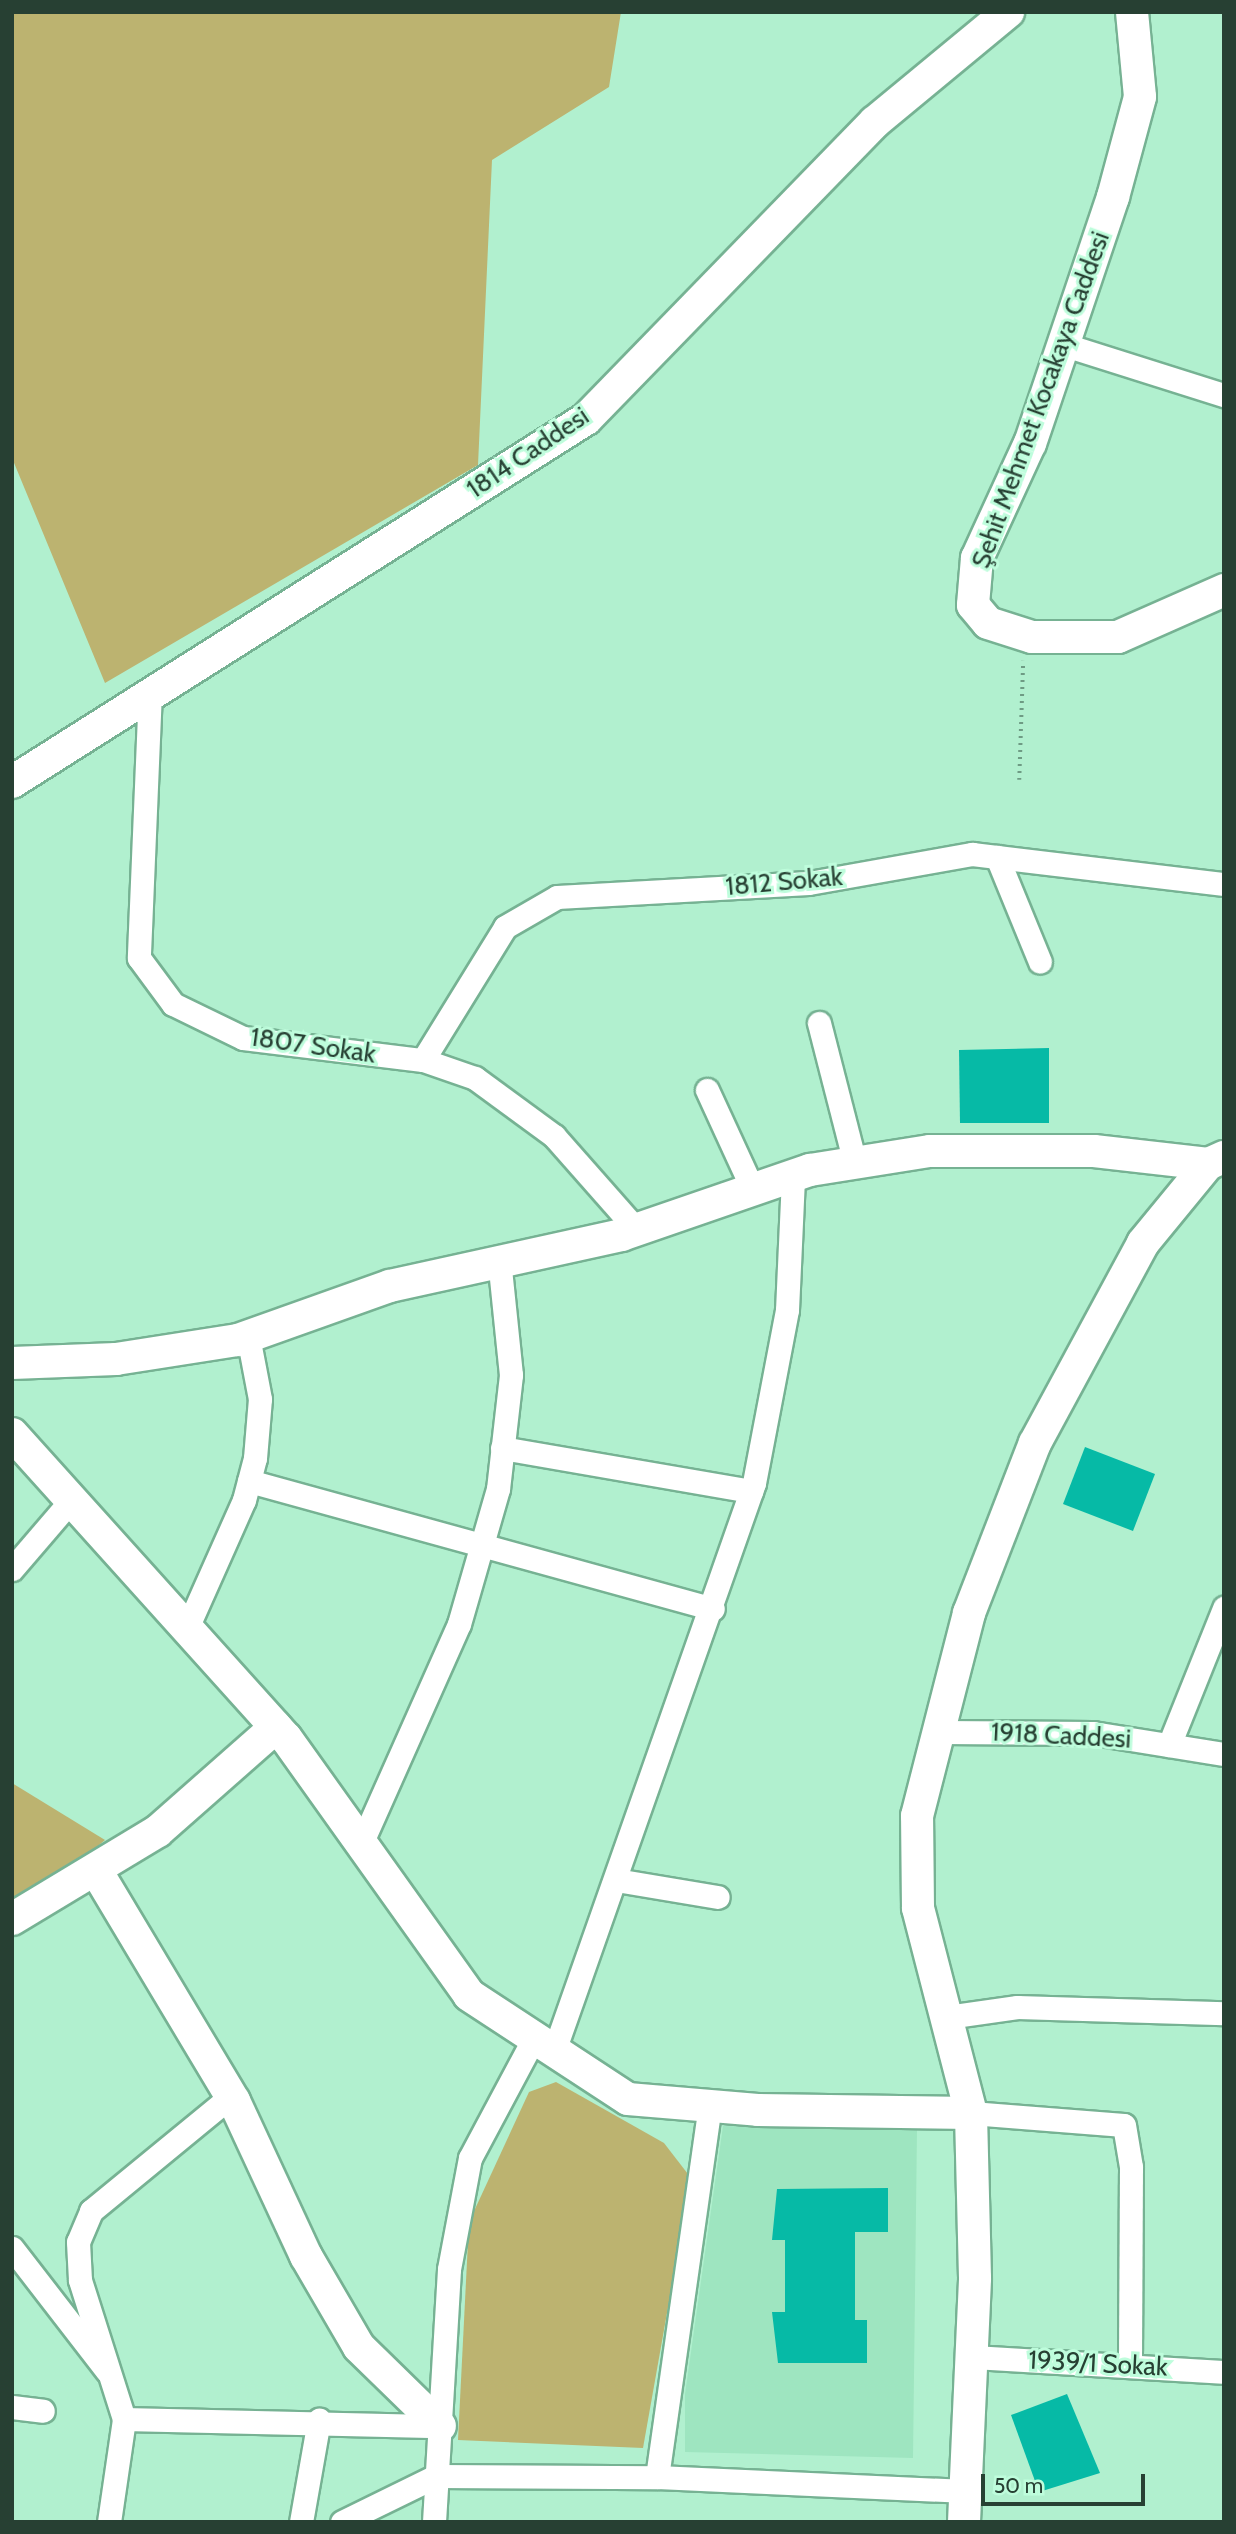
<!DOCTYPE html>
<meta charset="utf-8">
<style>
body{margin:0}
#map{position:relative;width:1236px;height:2534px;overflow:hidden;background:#b1f0cf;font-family:Cabin,sans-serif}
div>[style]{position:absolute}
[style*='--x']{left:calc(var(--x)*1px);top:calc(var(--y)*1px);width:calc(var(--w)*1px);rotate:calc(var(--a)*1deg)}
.built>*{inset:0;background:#9ee5c0}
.green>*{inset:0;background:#bcb370}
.building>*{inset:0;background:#06baa6}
.path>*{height:3.5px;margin-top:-1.75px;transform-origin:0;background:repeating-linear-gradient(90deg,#6e9b84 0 2px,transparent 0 7px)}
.roads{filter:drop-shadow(2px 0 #76b293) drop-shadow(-2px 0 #76b293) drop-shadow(0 2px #76b293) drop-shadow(0 -2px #76b293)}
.street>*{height:23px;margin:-11.5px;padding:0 11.5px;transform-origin:11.5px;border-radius:11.5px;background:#fff}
.secondary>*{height:32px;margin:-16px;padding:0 16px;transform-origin:16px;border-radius:16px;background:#fff}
span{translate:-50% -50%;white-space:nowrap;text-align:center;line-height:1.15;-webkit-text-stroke:6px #befddc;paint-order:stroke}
.street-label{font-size:26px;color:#274033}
.frame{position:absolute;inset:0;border:14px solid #274033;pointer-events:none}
.scale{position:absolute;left:981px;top:2474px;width:164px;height:32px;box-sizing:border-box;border:4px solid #274033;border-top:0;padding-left:9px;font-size:21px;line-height:24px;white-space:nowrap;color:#274033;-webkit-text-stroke:5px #befddc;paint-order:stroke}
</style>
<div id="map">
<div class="built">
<div style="clip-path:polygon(723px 2126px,917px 2130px,913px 2458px,685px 2452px,685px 2394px)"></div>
</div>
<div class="green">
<div style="clip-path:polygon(12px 12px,621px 12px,609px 87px,492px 160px,478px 465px,105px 683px,12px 458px)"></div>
<div style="clip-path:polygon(12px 1783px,105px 1840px,56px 1882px,12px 1907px)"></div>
<div style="clip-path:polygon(556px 2082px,664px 2143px,691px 2178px,643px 2448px,458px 2440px,469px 2222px,529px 2092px)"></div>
</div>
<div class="building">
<div style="clip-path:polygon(1049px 1048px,1049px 1123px,960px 1123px,959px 1050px)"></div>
<div style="clip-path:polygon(1085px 1447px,1155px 1474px,1133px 1531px,1063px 1504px)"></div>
<div style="clip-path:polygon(888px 2188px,888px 2232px,855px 2232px,855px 2320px,867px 2320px,867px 2363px,778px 2363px,772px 2312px,785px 2312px,785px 2240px,772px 2240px,777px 2189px)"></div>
<div style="clip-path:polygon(1067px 2394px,1100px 2473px,1039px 2492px,1011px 2415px)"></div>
</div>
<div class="path">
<div style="--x:1019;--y:780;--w:119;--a:-88.1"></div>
</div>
<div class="roads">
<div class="street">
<div style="--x:1065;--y:345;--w:167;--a:17.5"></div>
<div style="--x:150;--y:691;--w:267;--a:92.4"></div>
<div style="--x:139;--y:958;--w:57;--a:53.5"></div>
<div style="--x:173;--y:1004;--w:78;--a:25.9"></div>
<div style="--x:243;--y:1038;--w:181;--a:7"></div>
<div style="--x:423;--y:1060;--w:55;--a:19.1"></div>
<div style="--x:475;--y:1078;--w:98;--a:36.3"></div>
<div style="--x:554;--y:1136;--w:125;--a:48.6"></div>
<div style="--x:997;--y:857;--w:113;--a:67.7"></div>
<div style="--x:819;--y:1023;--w:145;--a:75.6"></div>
<div style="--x:423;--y:1060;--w:156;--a:-58.3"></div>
<div style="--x:505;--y:927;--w:60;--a:-30"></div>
<div style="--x:557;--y:897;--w:252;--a:-3.2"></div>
<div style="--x:809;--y:883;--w:166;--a:-10.1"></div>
<div style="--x:972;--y:854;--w:254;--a:6.8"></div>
<div style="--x:707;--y:1090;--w:110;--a:65.3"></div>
<div style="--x:502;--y:1448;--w:253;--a:9.8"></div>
<div style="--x:249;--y:1481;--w:481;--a:15.4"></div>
<div style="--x:12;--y:1569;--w:92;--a:-49.4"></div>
<div style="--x:187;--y:1628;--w:140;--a:-66"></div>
<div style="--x:244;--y:1500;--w:43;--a:-75.3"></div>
<div style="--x:255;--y:1458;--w:59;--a:-85.2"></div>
<div style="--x:260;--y:1399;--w:64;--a:-100.8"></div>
<div style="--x:939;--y:1732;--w:154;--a:0.4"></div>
<div style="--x:1093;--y:1733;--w:133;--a:9.1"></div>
<div style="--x:1169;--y:1745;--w:148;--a:-68.1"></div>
<div style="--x:361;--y:1844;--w:241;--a:-66"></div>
<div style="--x:459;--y:1624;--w:141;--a:-73.9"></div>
<div style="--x:498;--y:1489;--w:115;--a:-83.5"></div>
<div style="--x:511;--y:1375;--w:117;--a:-95.9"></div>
<div style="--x:616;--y:1880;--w:103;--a:9.5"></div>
<div style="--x:947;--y:2017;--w:71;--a:-8.1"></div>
<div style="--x:1017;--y:2007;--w:207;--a:1.7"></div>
<div style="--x:554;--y:2051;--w:602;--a:-70.6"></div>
<div style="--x:754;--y:1483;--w:176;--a:-79.2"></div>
<div style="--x:787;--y:1310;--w:134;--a:-87.4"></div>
<div style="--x:971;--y:2113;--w:153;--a:4.5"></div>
<div style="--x:1124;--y:2125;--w:43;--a:80.5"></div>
<div style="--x:1131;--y:2167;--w:199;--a:90.3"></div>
<div style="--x:12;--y:2248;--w:155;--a:52.3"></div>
<div style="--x:972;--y:2357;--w:252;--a:3.4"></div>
<div style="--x:12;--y:2407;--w:31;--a:7"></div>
<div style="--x:124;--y:2419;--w:316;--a:1.3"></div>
<div style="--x:657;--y:2477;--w:375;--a:-81.9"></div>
<div style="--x:109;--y:2522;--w:104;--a:-81.7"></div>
<div style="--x:124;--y:2419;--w:146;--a:-107.6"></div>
<div style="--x:80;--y:2280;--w:38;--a:-93"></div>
<div style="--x:78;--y:2242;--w:34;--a:-67"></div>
<div style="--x:91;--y:2211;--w:181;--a:-39.4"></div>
<div style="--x:301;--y:2522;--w:104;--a:-80"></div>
<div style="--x:342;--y:2522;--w:105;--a:-26.1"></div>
<div style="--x:436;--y:2476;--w:221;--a:0.3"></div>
<div style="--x:657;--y:2477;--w:310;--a:2.6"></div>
<div style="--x:434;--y:2522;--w:253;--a:-86.6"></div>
<div style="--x:449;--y:2269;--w:113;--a:-79.3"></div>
<div style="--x:470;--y:2158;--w:136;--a:-61.9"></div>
</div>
<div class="secondary">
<div style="--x:1132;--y:12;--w:85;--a:84.6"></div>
<div style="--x:1140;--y:97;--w:104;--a:105.1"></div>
<div style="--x:1113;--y:197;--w:260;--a:108.6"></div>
<div style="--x:1030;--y:443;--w:127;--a:114.7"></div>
<div style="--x:977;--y:558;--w:47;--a:94.9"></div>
<div style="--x:973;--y:605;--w:23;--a:50"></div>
<div style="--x:988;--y:623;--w:46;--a:17.7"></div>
<div style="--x:1032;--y:637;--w:86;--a:0"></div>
<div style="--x:1118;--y:637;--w:116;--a:-23.9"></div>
<div style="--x:12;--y:782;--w:679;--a:-32.31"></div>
<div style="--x:586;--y:419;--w:414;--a:-45.8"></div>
<div style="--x:875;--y:122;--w:173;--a:-39.6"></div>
<div style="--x:12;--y:1363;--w:104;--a:-2.2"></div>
<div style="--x:116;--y:1359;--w:123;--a:-8.9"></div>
<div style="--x:238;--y:1340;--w:161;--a:-19.6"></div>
<div style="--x:390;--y:1286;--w:237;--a:-12.4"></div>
<div style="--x:621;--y:1235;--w:200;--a:-19"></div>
<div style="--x:810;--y:1170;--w:121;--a:-9"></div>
<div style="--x:930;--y:1151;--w:164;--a:0"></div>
<div style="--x:1094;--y:1151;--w:115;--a:6.5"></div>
<div style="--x:12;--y:1434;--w:409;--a:48"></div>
<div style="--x:286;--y:1738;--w:315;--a:54.5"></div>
<div style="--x:469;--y:1995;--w:190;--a:33.2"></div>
<div style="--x:628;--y:2099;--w:130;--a:4.8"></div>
<div style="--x:758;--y:2110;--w:213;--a:0.8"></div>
<div style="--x:97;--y:1872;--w:267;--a:59.1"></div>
<div style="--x:234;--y:2101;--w:171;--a:65.1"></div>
<div style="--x:306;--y:2256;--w:105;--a:59.8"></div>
<div style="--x:359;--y:2347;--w:113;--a:44.3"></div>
<div style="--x:12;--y:1919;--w:170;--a:-31.1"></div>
<div style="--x:158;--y:1831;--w:157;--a:-41.4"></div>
<div style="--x:964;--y:2522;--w:244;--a:-87.4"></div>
<div style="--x:975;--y:2278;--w:165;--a:-91.4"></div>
<div style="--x:971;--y:2113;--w:212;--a:-104.5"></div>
<div style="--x:918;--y:1908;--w:92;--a:-90.6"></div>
<div style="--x:917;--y:1816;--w:210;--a:-75.6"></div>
<div style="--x:969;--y:1613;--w:182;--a:-68.8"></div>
<div style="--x:1035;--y:1443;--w:227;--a:-61.6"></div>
<div style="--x:1143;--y:1243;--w:102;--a:-50.6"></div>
<div style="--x:1208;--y:1164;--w:17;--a:-24"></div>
</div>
</div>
<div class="street-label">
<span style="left:1041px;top:400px;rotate:-70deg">Şehit Mehmet Kocakaya Caddesi</span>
<span style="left:528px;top:453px;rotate:-34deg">1814 Caddesi</span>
<span style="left:784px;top:882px;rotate:-5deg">1812 Sokak</span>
<span style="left:313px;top:1046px;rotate:8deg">1807 Sokak</span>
<span style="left:1061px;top:1736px;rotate:3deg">1918 Caddesi</span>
<span style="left:1098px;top:2364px;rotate:3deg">1939/1 Sokak</span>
</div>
<div class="frame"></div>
<div class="scale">50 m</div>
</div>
